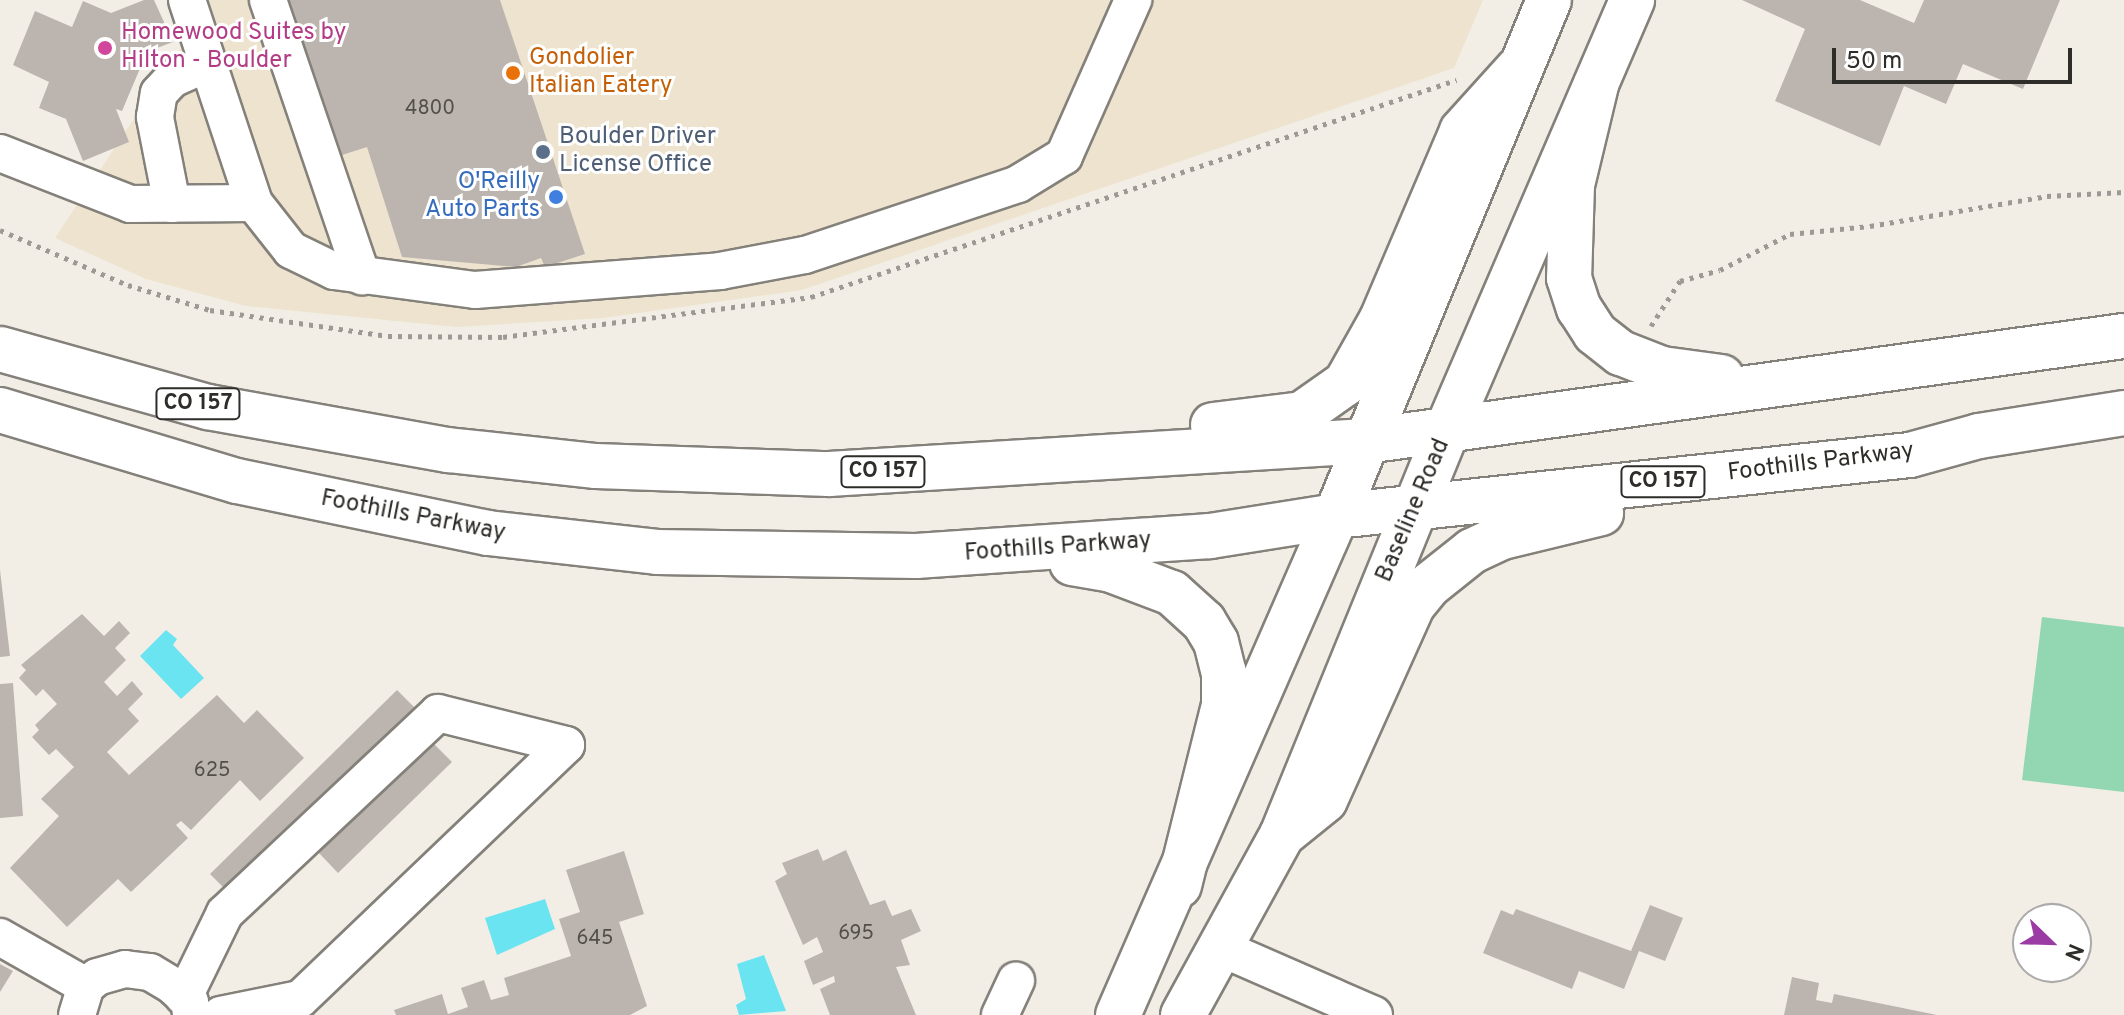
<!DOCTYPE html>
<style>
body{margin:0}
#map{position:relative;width:2124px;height:1015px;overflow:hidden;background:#f2eee6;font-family:Overpass,sans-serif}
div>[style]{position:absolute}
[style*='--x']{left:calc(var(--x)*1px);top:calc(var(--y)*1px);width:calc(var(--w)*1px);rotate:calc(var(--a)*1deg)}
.commercial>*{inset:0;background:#ede3ce}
.green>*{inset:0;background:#92d7b1}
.water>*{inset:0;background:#69e4f0}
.building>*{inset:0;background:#bcb5af}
.path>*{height:5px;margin-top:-2.5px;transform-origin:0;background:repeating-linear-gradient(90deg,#9d9994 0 4px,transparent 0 10px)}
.roads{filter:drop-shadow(2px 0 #84807a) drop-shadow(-2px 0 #84807a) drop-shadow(0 2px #84807a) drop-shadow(0 -2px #84807a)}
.minor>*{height:36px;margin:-18px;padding:0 18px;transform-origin:18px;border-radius:18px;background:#fff}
.major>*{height:44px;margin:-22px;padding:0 22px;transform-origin:22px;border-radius:22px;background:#fff}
.highway>*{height:44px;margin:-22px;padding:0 22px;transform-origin:22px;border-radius:22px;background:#fff}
.dots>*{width:22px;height:22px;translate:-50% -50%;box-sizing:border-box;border:4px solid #fff;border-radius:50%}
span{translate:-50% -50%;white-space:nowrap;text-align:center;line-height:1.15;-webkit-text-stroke:6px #fff;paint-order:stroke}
.number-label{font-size:20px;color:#524f4b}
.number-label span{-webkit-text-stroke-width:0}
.shield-label span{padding:2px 6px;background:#fff;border:2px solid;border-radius:6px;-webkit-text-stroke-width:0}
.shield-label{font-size:22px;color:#2f2d2a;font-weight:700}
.hotel-label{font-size:24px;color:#b23c85}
.left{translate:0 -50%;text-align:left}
.food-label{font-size:24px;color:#c56008}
.service-label{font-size:24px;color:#4e5e75}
.shop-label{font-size:24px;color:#366cbe}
.right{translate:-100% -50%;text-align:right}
.street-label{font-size:24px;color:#2f2d2a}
.north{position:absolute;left:2012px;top:903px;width:80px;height:80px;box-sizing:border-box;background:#fff;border:2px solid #acabaa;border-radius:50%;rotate:113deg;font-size:22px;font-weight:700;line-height:32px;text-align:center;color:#2f2d2a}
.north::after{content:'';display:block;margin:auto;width:28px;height:36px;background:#9a3ca4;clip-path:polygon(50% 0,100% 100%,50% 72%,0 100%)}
.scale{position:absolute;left:1832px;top:48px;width:240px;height:36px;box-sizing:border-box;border:4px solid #2f2d2a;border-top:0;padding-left:10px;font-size:24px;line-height:28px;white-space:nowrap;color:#2f2d2a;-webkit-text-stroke:6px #fff;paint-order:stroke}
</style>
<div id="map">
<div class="commercial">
<div style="clip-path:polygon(167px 0,1483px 0,1454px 68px,802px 290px,603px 318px,456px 327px,246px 306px,146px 279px,55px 238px,181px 48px)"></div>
</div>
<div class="green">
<div style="clip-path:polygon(2042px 617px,2124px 627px,2124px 792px,2022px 780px)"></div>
</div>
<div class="water">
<div style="clip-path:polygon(166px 630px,177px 639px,173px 645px,204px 678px,181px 699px,140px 656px)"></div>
<div style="clip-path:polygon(545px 899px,555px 929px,497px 955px,485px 918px)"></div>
<div style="clip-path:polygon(764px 955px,786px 1011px,739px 1015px,736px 1005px,746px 999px,737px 964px)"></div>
</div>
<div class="building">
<div style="clip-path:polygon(144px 0,154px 0,173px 42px,138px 55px,144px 59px,122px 111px,116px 109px,129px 142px,83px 161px,66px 119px,39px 108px,49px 82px,13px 65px,35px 11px,72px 27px,83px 1px,111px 13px)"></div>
<div style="clip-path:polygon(288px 0,500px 0,585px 254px,545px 267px,541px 258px,516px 267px,402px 257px,367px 147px,339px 156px)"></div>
<div style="clip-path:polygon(1742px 0,1860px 0,1914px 23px,1924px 0,2060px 0,2023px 89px,1963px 64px,1946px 104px,1904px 86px,1880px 146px,1775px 101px,1805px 29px)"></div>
<div style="clip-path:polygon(0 570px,10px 656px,0 657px)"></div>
<div style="clip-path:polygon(82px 614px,104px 636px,119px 621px,130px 633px,115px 648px,126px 660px,104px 682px,117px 696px,132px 681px,143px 694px,128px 709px,139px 721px,107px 752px,129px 775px,217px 695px,244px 723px,257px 710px,304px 758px,260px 801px,240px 780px,191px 830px,181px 821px,176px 825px,188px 838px,131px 892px,118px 879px,67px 927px,10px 868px,59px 816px,41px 799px,74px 767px,56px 749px,49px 755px,32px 737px,39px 730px,35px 725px,57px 704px,43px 689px,36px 696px,19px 678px,26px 670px,21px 665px)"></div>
<div style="clip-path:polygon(13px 683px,23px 816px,0 818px,0 684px)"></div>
<div style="clip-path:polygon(397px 690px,418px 711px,231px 895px,210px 874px)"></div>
<div style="clip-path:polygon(432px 742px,452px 762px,338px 873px,318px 852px)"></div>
<div style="clip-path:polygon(818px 849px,823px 861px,846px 850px,870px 905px,885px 900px,892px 916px,911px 909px,921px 931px,901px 940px,910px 965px,896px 967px,916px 1015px,830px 1015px,820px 989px,835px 982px,834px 976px,813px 985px,804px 961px,823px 952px,817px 937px,803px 945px,775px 881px,787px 874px,782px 863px)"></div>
<div style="clip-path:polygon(624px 851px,644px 914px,619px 922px,647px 1006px,630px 1015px,396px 1015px,394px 1010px,442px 994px,448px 1014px,468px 1007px,461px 988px,484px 980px,491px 1000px,509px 995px,504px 978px,571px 956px,559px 919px,580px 912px,566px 870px)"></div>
<div style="clip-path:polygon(1650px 905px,1683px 918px,1665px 961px,1639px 951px,1624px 989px,1579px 971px,1572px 989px,1483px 953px,1501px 910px,1513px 915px,1516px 909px,1631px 951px)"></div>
<div style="clip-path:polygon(0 964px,13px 971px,0 992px)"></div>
<div style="clip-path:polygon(1792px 977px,1819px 983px,1816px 1000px,1832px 1003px,1834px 994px,1937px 1015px,1784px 1015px)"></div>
</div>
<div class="path">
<div style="--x:0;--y:230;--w:139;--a:23.3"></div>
<div style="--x:128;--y:285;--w:86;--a:17"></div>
<div style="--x:210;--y:310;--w:180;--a:8.3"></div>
<div style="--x:388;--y:336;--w:115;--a:0.5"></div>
<div style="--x:503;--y:337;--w:311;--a:-7.4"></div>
<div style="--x:811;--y:297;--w:681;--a:-18.59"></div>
<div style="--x:1651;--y:326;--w:54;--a:-57.2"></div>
<div style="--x:1680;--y:281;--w:41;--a:-15.4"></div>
<div style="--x:1720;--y:270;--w:79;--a:-27.2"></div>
<div style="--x:1790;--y:234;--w:80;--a:-5.7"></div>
<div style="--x:1870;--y:226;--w:180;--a:-9.6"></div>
<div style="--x:2047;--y:196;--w:77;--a:-3"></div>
</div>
<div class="roads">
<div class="minor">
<div style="--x:187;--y:0;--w:214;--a:71.7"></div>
<div style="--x:254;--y:203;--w:60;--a:51.8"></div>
<div style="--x:291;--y:250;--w:48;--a:26"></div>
<div style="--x:334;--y:271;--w:142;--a:7.7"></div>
<div style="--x:475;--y:290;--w:246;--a:-4.4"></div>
<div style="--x:720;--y:271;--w:86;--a:-10.7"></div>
<div style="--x:805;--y:255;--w:225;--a:-18.4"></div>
<div style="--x:1018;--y:184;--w:54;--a:-31.3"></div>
<div style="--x:1064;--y:156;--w:171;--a:-66.1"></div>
<div style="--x:268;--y:0;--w:292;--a:71.2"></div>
<div style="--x:0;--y:153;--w:140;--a:21.4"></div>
<div style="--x:130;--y:204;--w:124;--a:-0.5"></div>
<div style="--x:172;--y:204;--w:89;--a:-101.1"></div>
<div style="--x:155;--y:117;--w:24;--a:-81"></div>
<div style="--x:159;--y:93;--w:19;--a:-47"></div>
<div style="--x:172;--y:79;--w:39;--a:-24"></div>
<div style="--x:0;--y:937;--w:99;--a:29.7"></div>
<div style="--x:1221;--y:948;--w:167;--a:23.6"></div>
<div style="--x:184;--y:997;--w:93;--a:-64"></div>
<div style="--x:225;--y:913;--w:292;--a:-43.2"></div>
<div style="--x:438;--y:713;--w:132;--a:14"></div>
<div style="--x:566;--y:745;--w:368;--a:136.3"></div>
<div style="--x:300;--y:999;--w:81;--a:168.6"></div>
<div style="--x:77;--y:1015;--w:30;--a:-73"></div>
<div style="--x:86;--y:986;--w:14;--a:-39"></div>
<div style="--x:97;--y:977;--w:29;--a:-16"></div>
<div style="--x:125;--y:969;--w:25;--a:7"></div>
<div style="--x:150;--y:972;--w:27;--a:31"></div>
<div style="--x:173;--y:986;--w:23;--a:43"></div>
<div style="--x:190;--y:1002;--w:13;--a:86"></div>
<div style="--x:1000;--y:1015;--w:38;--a:-65"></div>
</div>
<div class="major">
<div style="--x:1118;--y:1015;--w:545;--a:-66.4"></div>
<div style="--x:1336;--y:516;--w:558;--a:-67.57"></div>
<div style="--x:1183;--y:1015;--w:205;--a:-61.2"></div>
<div style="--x:1282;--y:835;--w:437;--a:-67.8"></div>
<div style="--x:1447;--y:430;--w:468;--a:-66.7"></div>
</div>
<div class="highway">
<div style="--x:1596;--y:85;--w:103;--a:103.5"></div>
<div style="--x:1572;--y:185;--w:93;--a:91.8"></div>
<div style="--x:1569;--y:278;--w:32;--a:72"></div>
<div style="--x:1579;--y:308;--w:30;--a:57"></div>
<div style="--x:1595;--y:333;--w:33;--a:38"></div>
<div style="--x:1621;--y:353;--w:44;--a:21.3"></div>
<div style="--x:1662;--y:369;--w:60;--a:7.7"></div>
<div style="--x:0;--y:349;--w:216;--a:15.6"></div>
<div style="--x:208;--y:407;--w:244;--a:10.2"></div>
<div style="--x:448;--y:450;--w:149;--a:6.2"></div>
<div style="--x:596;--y:466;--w:233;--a:2"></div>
<div style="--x:829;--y:474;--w:538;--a:-3.52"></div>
<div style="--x:1366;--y:441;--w:765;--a:-7.89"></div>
<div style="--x:0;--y:410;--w:247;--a:16.7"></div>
<div style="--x:237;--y:481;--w:256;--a:11.7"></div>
<div style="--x:488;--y:533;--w:170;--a:6.4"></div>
<div style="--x:657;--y:552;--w:259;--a:0.9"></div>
<div style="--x:916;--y:556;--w:295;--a:-3.9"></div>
<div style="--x:1210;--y:536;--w:128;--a:-9"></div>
<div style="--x:1336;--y:516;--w:577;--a:-6.07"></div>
<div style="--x:1910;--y:455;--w:72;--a:-15.4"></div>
<div style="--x:1979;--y:436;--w:147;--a:-9"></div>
<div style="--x:1213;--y:425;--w:90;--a:-7"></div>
<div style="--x:1302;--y:414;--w:54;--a:-35.2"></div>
<div style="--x:1346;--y:383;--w:73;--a:-60.6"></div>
<div style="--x:1382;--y:319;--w:204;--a:-66.9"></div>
<div style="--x:1462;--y:131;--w:84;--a:-47.9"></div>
<div style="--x:1072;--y:563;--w:40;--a:10"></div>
<div style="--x:1111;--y:570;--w:65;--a:20.7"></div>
<div style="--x:1172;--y:593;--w:43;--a:42.2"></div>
<div style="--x:1204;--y:622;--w:23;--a:59"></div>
<div style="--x:1216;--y:642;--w:32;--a:76"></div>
<div style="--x:1224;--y:673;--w:32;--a:90"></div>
<div style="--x:1224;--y:705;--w:186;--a:104"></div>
<div style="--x:1282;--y:835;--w:55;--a:-39.1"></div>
<div style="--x:1325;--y:800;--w:213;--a:-65.8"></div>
<div style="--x:1412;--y:606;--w:26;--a:-51"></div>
<div style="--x:1428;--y:586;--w:56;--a:-38.5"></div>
<div style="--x:1472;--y:551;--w:33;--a:-25"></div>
<div style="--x:1502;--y:537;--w:102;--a:-13.6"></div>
</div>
</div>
<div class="dots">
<div style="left:105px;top:48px;background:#d1479c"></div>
<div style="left:513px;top:73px;background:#e8710a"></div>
<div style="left:543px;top:152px;background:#5c6f8a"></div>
<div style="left:556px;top:197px;background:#3f7fe0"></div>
</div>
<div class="number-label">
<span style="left:430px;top:109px">4800</span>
<span style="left:212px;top:771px">625</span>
<span style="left:856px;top:934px">695</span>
<span style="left:595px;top:939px">645</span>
</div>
<div class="shield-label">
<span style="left:198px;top:404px">CO 157</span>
<span style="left:883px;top:472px">CO 157</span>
<span style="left:1663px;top:482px">CO 157</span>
</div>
<div class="hotel-label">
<span class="left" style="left:121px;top:48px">Homewood Suites by<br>Hilton - Boulder</span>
</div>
<div class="food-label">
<span class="left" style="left:529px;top:73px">Gondolier<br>Italian Eatery</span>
</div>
<div class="service-label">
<span class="left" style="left:559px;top:152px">Boulder Driver<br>License Office</span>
</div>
<div class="shop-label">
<span class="right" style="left:540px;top:197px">O'Reilly<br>Auto Parts</span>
</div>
<div class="street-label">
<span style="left:1821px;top:463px;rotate:-7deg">Foothills Parkway</span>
<span style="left:1414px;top:511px;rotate:-67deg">Baseline Road</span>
<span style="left:413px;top:517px;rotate:11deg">Foothills Parkway</span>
<span style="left:1058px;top:548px;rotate:-4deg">Foothills Parkway</span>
</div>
<div class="north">N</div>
<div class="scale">50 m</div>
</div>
